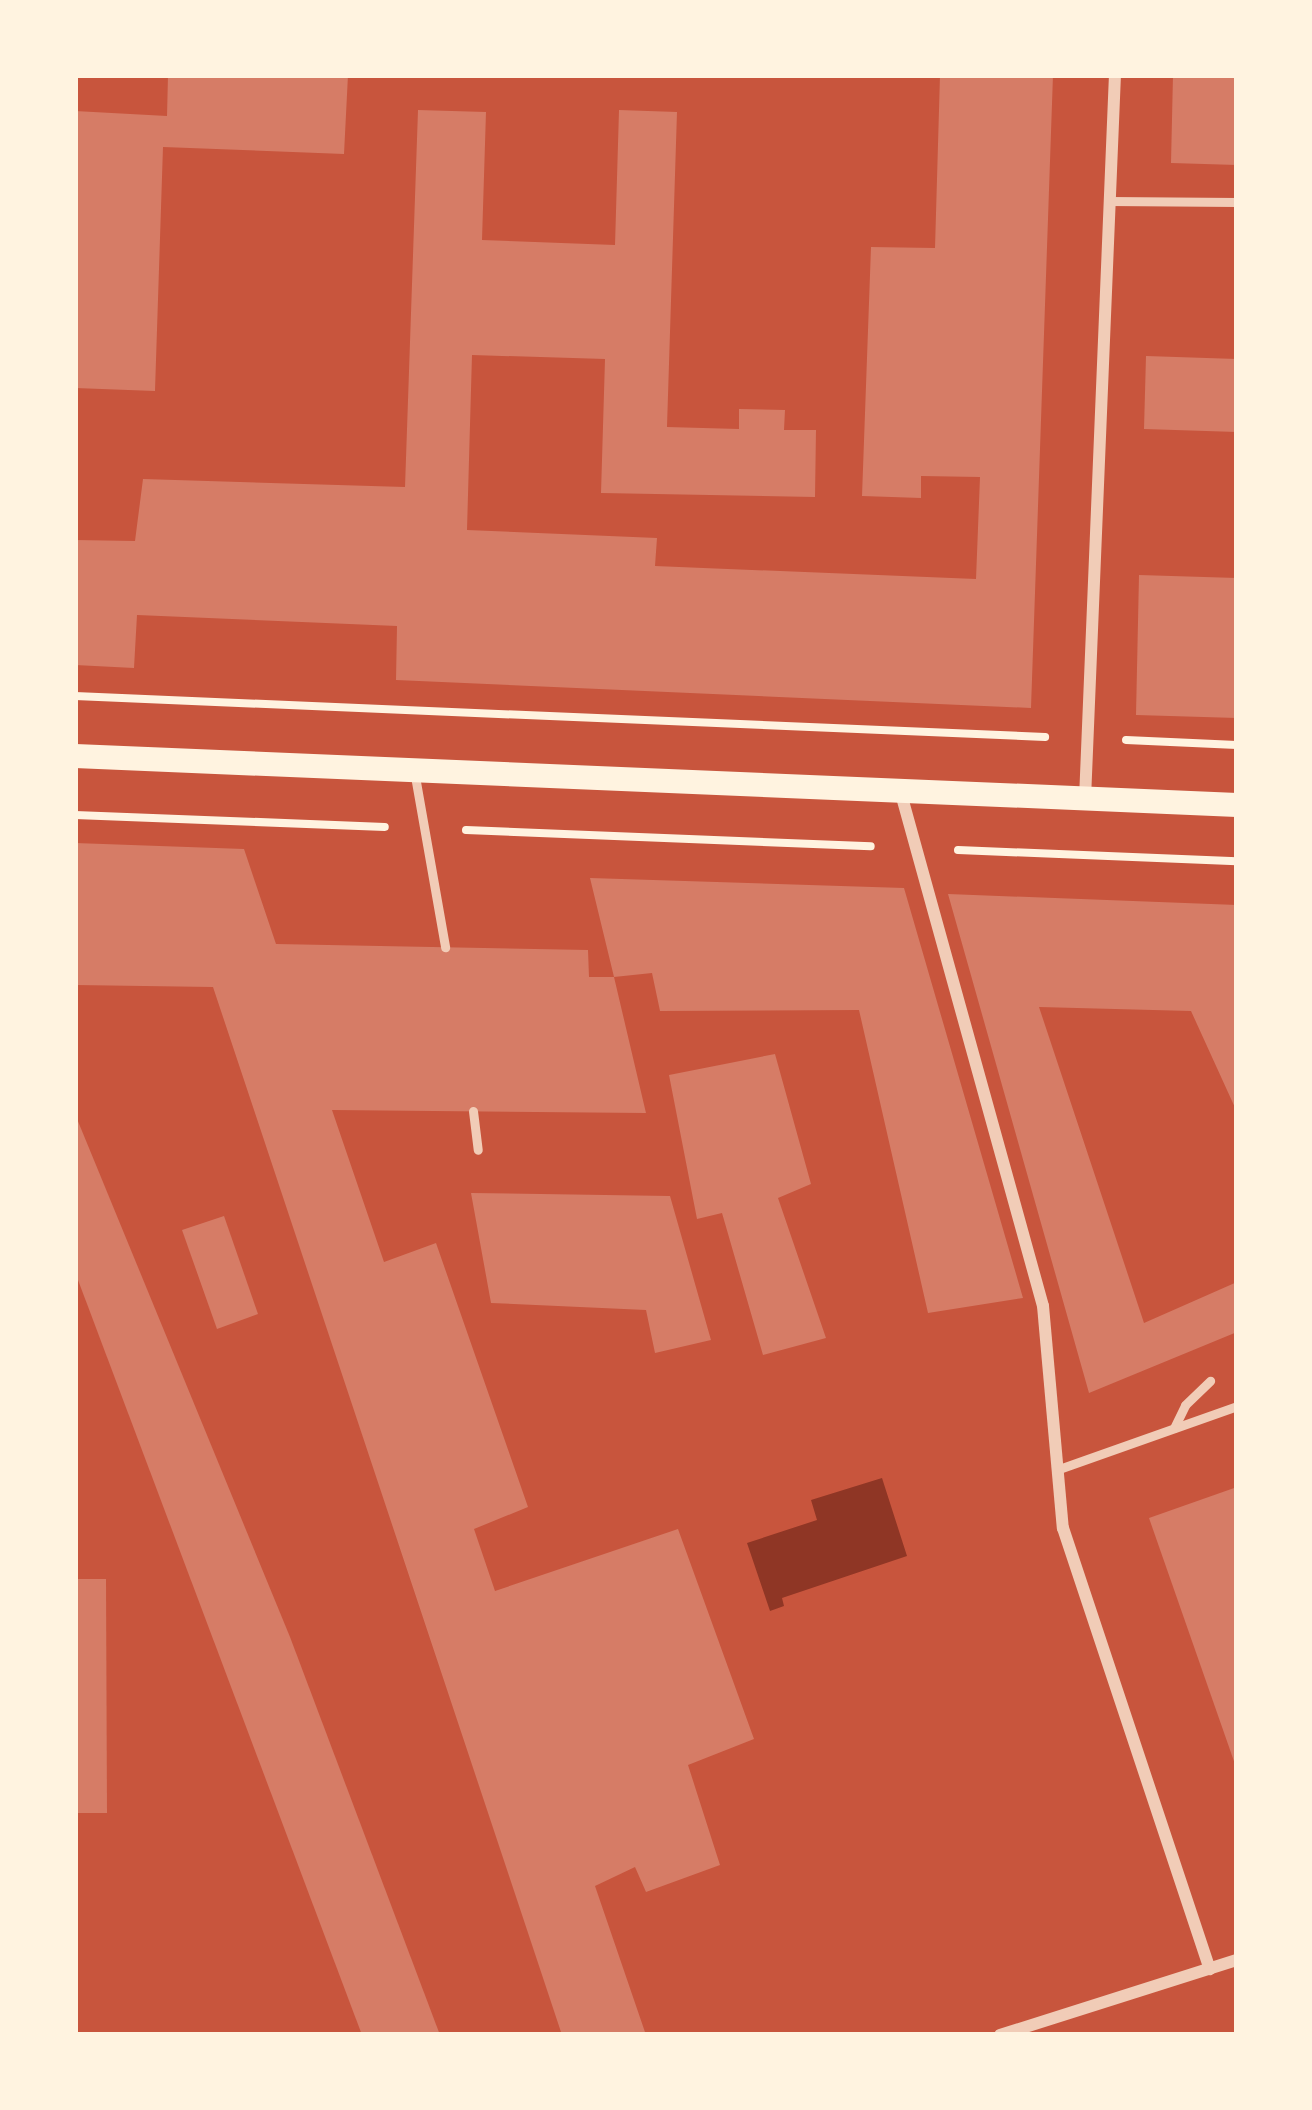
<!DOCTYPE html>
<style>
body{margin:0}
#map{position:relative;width:1312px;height:2110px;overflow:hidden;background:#c8553d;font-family:Roboto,sans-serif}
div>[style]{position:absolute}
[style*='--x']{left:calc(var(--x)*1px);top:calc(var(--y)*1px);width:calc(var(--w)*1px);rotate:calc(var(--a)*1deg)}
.water>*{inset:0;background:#8f3625}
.building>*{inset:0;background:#d67c66}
.path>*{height:8px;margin:-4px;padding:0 4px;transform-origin:4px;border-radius:4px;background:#fff3e0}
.service>*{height:9px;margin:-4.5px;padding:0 4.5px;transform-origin:4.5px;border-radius:4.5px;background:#f1ccb7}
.minor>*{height:12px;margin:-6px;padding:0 6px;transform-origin:6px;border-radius:6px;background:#f1ccb7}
.secondary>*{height:24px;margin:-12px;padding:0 12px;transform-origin:12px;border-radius:12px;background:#fff3e0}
span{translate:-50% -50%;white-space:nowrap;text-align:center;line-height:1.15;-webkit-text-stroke:12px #fff3e0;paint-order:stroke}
.frame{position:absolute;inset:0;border:78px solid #fff3e0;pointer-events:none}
</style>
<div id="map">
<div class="water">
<div style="clip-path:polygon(882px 1478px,907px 1556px,782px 1598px,784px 1606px,770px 1611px,747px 1543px,817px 1520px,811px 1500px)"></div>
</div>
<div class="building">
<div style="clip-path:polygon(168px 75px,348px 75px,344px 154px,163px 147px,155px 391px,75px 388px,75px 111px,167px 116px)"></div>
<div style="clip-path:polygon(940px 75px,1053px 75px,1031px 708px,396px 680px,397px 626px,137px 615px,134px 668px,75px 665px,75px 540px,135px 541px,143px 479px,405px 487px,418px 110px,486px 112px,482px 240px,615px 245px,619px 110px,677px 112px,667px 427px,739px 429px,739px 409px,785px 410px,784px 430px,816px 430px,815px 497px,601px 493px,605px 359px,472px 355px,467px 530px,657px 538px,655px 566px,976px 579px,980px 477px,921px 476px,921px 498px,862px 496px,871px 247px,935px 248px)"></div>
<div style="clip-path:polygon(1173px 75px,1237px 75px,1237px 165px,1171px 163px)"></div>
<div style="clip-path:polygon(1146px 356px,1237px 359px,1237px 432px,1144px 429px)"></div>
<div style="clip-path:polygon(1139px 575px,1237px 578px,1237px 718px,1136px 715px)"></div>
<div style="clip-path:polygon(75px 843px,244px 849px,276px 944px,588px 950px,589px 977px,614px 977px,646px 1113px,332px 1110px,384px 1262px,436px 1243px,528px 1507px,474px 1529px,495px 1591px,678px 1529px,754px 1739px,688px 1765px,720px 1865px,646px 1892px,635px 1867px,595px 1886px,646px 2035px,562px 2035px,213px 987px,75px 985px)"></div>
<div style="clip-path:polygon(590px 878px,904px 888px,1023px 1298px,928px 1313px,859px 1010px,660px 1011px,652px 973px,614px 977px)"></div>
<div style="clip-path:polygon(948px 894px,1237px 905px,1237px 1112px,1191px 1011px,1039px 1007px,1144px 1323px,1237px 1282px,1237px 1332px,1089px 1393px)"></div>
<div style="clip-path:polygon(775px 1054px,811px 1184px,778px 1198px,826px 1338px,763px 1355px,722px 1213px,697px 1219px,669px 1075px)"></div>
<div style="clip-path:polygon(75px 1114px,290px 1637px,440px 2035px,362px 2035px,75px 1272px)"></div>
<div style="clip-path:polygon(471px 1193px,670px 1196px,711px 1340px,655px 1353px,646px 1310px,491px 1303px)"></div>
<div style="clip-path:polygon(224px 1216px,258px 1314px,217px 1329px,182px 1230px)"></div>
<div style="clip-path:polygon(1237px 1487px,1237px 1766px,1236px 1767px,1149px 1518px)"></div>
<div style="clip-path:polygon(75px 1579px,106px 1579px,107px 1813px,75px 1813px)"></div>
</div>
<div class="path">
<div style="--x:75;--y:696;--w:971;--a:2.42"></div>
<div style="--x:1126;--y:740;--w:111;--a:2.6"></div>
<div style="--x:75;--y:815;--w:310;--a:2.2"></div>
<div style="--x:466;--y:830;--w:405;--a:2.3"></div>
<div style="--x:958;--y:850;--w:279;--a:2.3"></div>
</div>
<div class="service">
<div style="--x:1109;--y:201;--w:128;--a:0.4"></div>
<div style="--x:415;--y:776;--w:174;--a:80"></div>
<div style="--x:473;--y:1111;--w:39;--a:83"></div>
<div style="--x:1174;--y:1428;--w:25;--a:-64"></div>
<div style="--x:1185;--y:1405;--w:35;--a:-44"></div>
<div style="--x:1059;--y:1469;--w:189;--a:-19.5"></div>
</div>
<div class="minor">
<div style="--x:900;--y:790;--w:535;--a:74.51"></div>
<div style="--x:1043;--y:1306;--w:223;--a:84.9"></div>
<div style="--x:1063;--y:1528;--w:465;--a:71.6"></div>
<div style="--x:1085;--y:799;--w:725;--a:-87.63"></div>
<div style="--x:1000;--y:2035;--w:249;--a:-17.6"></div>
</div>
<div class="secondary">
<div style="--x:75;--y:756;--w:1163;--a:2.41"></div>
</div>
<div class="frame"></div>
</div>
